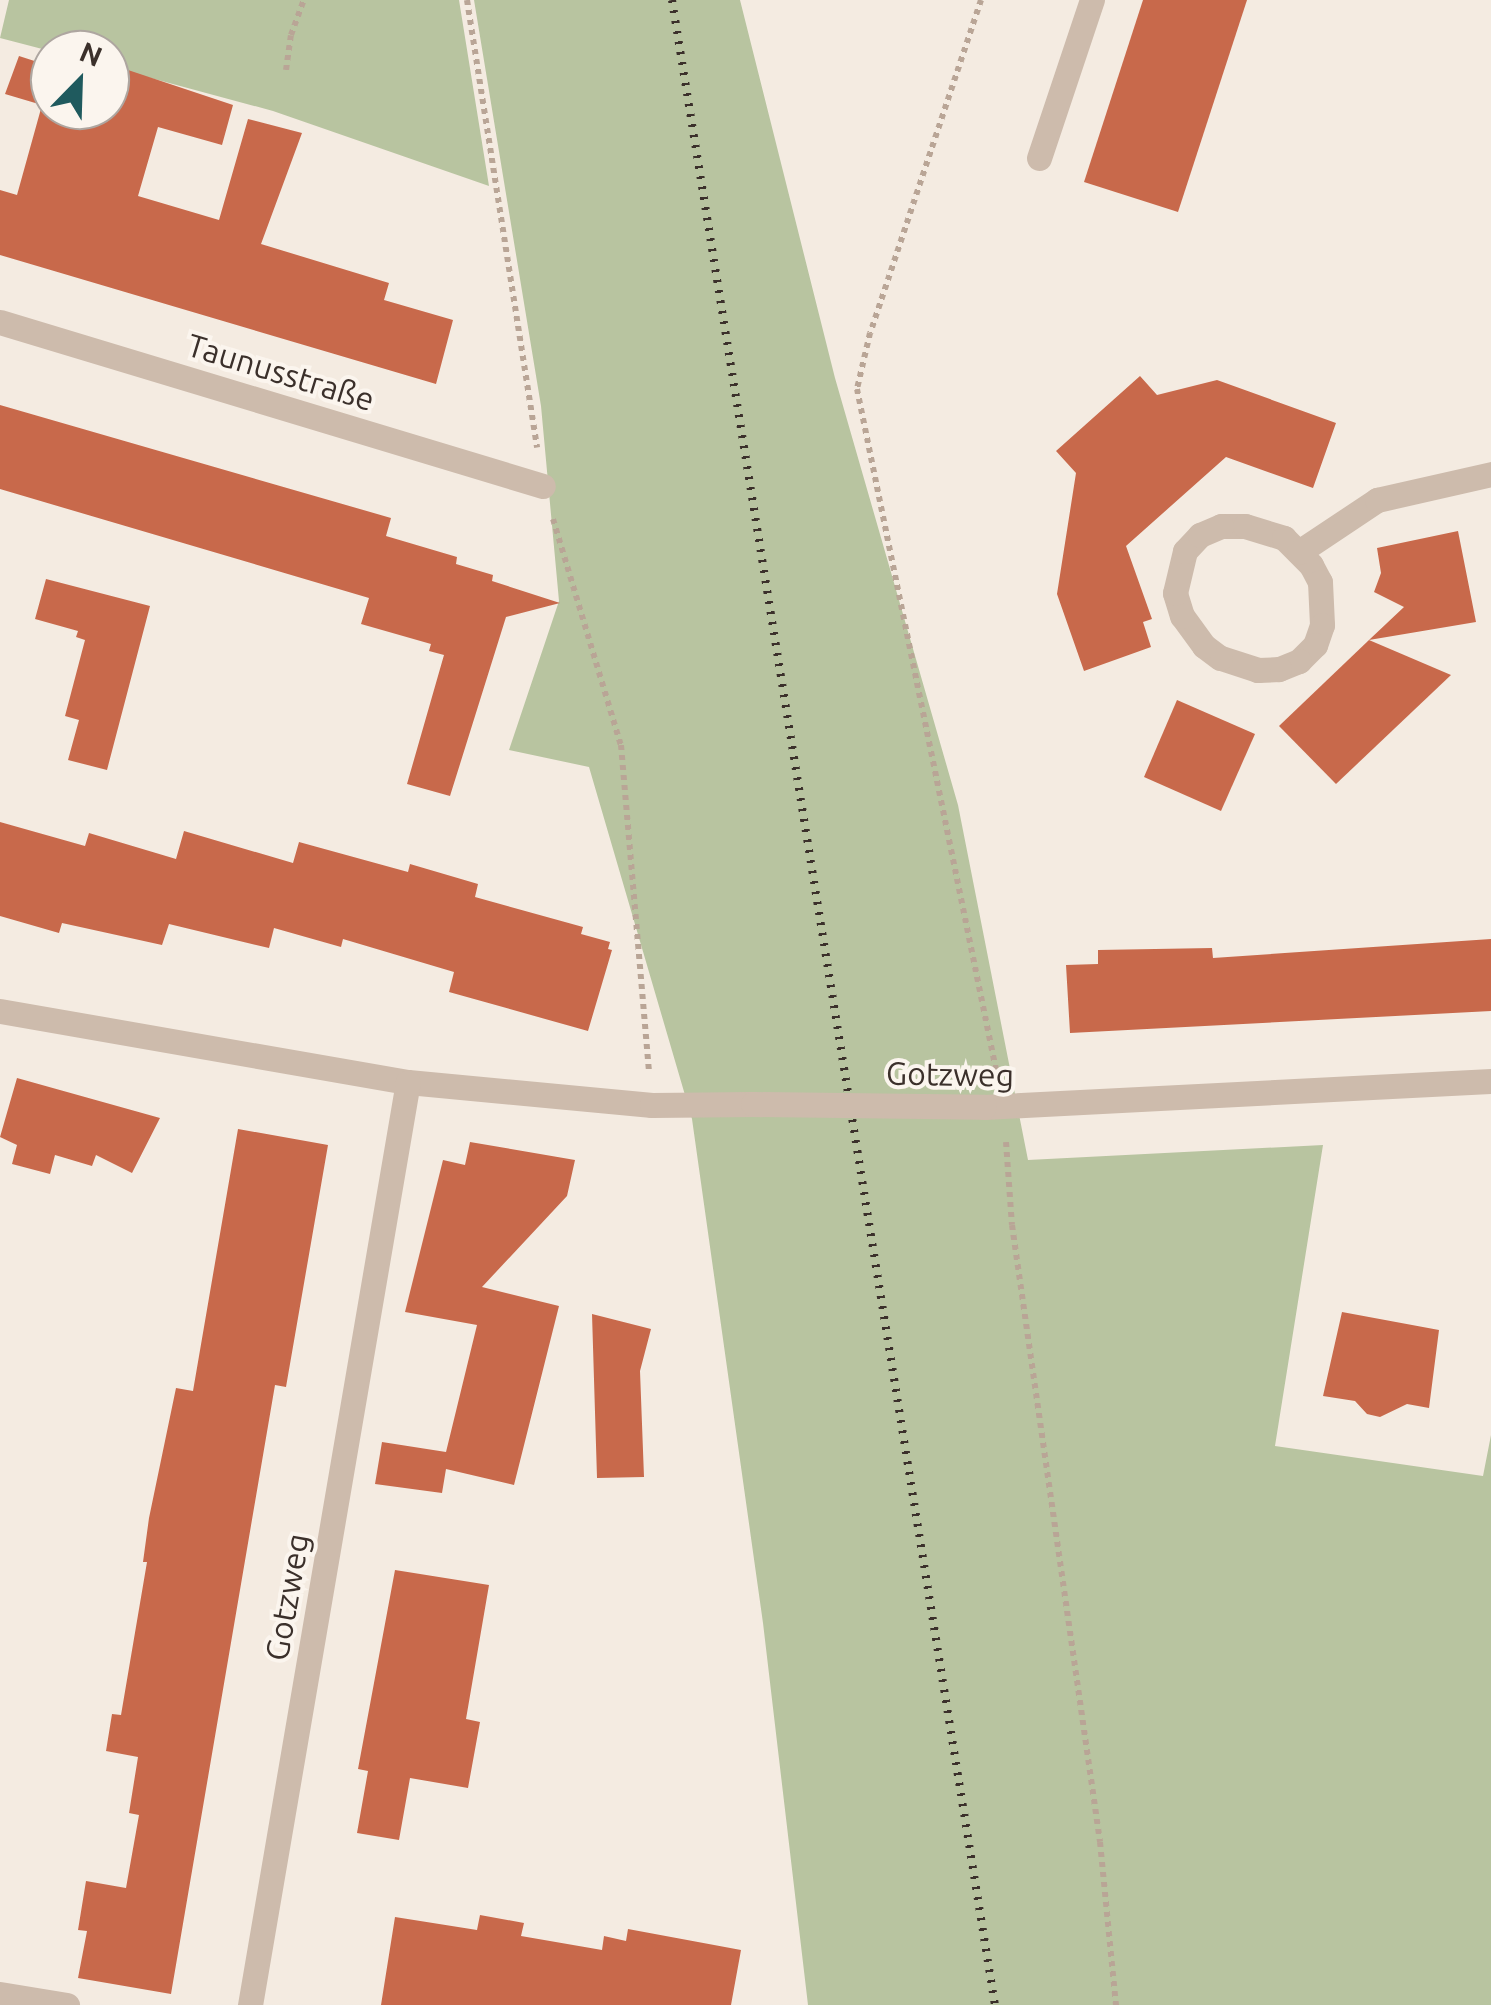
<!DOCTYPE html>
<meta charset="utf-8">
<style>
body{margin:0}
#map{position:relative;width:1491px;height:2005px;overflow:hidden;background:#f4ebe1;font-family:Ubuntu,sans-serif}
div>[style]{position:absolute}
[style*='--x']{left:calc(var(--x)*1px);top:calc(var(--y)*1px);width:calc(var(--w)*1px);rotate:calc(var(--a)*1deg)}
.green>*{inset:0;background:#b8c4a0}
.building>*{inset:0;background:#c8694b}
.path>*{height:6px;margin-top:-3px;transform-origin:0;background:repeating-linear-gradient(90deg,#b9a596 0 5px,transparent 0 10px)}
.minor>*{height:25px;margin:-12.5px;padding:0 12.5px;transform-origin:12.5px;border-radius:12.5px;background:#cdbbac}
.rail>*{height:8px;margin-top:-4px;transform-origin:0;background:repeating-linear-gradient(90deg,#3b302b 0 2.5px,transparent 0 10.5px)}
.minor-bridge>*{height:25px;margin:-12.5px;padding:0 12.5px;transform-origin:12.5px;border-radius:12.5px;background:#cdbbac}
span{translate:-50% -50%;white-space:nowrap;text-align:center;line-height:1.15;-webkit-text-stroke:8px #fbf5ee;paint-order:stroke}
.street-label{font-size:32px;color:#3b302b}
.north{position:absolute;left:30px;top:30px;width:100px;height:100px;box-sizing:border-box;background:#fbf5ee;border:2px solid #aea6a0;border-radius:50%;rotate:23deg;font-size:28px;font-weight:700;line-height:40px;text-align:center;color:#3b302b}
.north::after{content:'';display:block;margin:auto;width:35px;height:45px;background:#1f5a5e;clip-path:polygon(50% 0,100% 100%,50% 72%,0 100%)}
</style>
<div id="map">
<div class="green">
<div style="clip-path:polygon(9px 0,459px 0,489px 186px,273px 111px,110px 67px,110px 50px,50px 51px,0 38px)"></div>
<div style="clip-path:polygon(474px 0,740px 0,835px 378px,958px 805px,1028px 1160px,1323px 1145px,1275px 1446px,1483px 1476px,1491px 1435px,1491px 2005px,808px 2005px,763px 1623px,692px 1119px,589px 767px,509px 750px,559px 601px,541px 406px)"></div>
</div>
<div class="building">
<div style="clip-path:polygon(1143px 0,1247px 0,1178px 212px,1084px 182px)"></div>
<div style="clip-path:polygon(19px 56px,50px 66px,50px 110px,110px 110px,110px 64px,233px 105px,222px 145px,158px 127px,138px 196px,219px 220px,248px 119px,302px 133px,261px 244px,389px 283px,384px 300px,453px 320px,436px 384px,0 255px,0 190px,17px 195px,42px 105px,5px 94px)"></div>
<div style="clip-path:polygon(1140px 376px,1157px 395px,1217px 380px,1336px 423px,1313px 488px,1226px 457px,1126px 546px,1152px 619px,1143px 622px,1151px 647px,1084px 671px,1057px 594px,1076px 473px,1056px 451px)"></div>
<div style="clip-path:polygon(0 405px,391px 518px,386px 536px,457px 557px,456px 564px,493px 575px,492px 581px,560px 603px,506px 617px,450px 796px,407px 784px,444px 655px,429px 651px,431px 644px,361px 624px,369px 598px,0 489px)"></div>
<div style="clip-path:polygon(1458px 531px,1476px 622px,1369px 640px,1404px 607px,1374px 592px,1381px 573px,1377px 548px)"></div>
<div style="clip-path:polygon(46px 579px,150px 606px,107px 770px,68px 760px,79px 720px,65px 716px,85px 640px,76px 637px,78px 631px,35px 619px)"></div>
<div style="clip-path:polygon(1369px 640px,1451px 675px,1336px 784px,1279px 726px)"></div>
<div style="clip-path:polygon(1177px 700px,1255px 734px,1221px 811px,1144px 777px)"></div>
<div style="clip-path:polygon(0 822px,85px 846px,89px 833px,176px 859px,184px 831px,293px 863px,299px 842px,408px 872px,410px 864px,478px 884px,475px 897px,583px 927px,581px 934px,610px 942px,608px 949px,612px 950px,588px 1031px,449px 992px,454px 972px,343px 939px,341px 947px,274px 928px,269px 948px,169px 924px,162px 945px,62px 923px,59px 933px,0 916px)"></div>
<div style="clip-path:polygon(1491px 939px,1491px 1011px,1070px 1033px,1066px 965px,1098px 964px,1098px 950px,1212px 948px,1213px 958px)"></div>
<div style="clip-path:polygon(17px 1078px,160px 1118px,132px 1173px,96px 1155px,92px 1166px,55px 1155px,50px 1174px,12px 1164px,17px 1145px,0 1137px)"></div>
<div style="clip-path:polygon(238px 1129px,328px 1145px,286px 1387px,275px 1385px,171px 1994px,78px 1978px,87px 1931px,78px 1930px,86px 1881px,126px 1888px,139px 1815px,129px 1813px,138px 1757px,106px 1751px,112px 1714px,121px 1715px,147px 1562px,143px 1562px,149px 1518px,176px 1388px,193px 1391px)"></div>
<div style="clip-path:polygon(470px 1142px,575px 1160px,567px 1196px,482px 1287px,559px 1306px,514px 1485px,446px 1469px,442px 1493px,375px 1484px,382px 1442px,446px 1452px,477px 1325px,405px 1312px,443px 1160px,465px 1165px)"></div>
<div style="clip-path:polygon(1342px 1312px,1439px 1330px,1429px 1408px,1407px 1404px,1380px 1417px,1367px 1414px,1355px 1401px,1323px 1396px)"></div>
<div style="clip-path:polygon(592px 1314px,651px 1329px,640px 1371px,644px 1477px,597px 1478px)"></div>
<div style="clip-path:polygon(395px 1570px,489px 1585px,466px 1719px,480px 1722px,468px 1788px,410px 1778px,399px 1840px,357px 1833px,368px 1771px,358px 1769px)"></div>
<div style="clip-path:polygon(480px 1915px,524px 1923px,521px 1936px,602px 1950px,604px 1936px,626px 1941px,628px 1929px,741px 1950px,731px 2005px,381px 2005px,395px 1917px,477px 1930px)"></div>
</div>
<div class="path">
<div style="--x:467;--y:0;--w:453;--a:81.1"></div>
<div style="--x:981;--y:0;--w:351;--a:108.4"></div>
<div style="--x:870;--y:333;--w:57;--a:103.1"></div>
<div style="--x:857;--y:389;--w:695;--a:78.46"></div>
<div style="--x:286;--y:70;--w:35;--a:-82"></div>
<div style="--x:291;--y:35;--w:37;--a:-70"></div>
<div style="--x:553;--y:519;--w:236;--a:73.3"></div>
<div style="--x:621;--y:745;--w:326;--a:85.1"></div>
<div style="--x:1006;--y:1142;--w:83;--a:85.9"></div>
<div style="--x:1012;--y:1225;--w:623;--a:81.88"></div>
<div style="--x:1100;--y:1842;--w:164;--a:84.4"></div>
</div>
<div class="minor">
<div style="--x:1039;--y:158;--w:167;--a:-71.5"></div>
<div style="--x:0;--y:322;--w:567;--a:16.81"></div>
<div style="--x:1221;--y:526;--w:24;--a:0"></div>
<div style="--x:1245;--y:526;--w:41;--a:17.1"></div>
<div style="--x:1284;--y:538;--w:38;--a:45"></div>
<div style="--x:1311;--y:565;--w:19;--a:62"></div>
<div style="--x:1320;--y:582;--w:43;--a:87.3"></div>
<div style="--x:1322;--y:625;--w:21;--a:109"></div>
<div style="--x:1315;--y:645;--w:23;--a:135"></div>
<div style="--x:1299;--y:661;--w:22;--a:158"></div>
<div style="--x:1279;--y:669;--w:21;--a:177"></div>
<div style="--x:1258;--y:670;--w:40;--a:-162"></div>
<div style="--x:1220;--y:658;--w:20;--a:-143"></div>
<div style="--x:1204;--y:646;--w:37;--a:-126"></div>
<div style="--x:1182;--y:616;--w:24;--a:-107"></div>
<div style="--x:1175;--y:593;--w:43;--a:-76.6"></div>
<div style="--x:1185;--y:551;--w:22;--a:-47"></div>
<div style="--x:1200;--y:535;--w:23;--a:-23"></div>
<div style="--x:1299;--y:552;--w:94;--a:-33.7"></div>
<div style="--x:1377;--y:500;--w:117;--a:-12.8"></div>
<div style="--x:0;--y:1011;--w:414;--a:9.9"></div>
<div style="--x:408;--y:1082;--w:245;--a:5.4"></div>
<div style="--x:652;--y:1105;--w:101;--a:-0.6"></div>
<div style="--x:984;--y:1107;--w:508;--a:-2.94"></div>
<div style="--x:0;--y:1994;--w:68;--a:9.3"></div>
<div style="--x:250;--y:2005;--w:936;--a:-80.29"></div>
</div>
<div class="rail">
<div style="--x:672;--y:0;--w:2031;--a:80.85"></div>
</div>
<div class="minor-bridge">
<div style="--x:753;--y:1104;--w:231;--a:0.7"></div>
</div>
<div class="street-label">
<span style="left:281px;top:372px;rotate:17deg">Taunusstraße</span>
<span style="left:950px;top:1074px;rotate:1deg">Gotzweg</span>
<span style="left:287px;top:1597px;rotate:-80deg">Gotzweg</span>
</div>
<div class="north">N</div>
</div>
